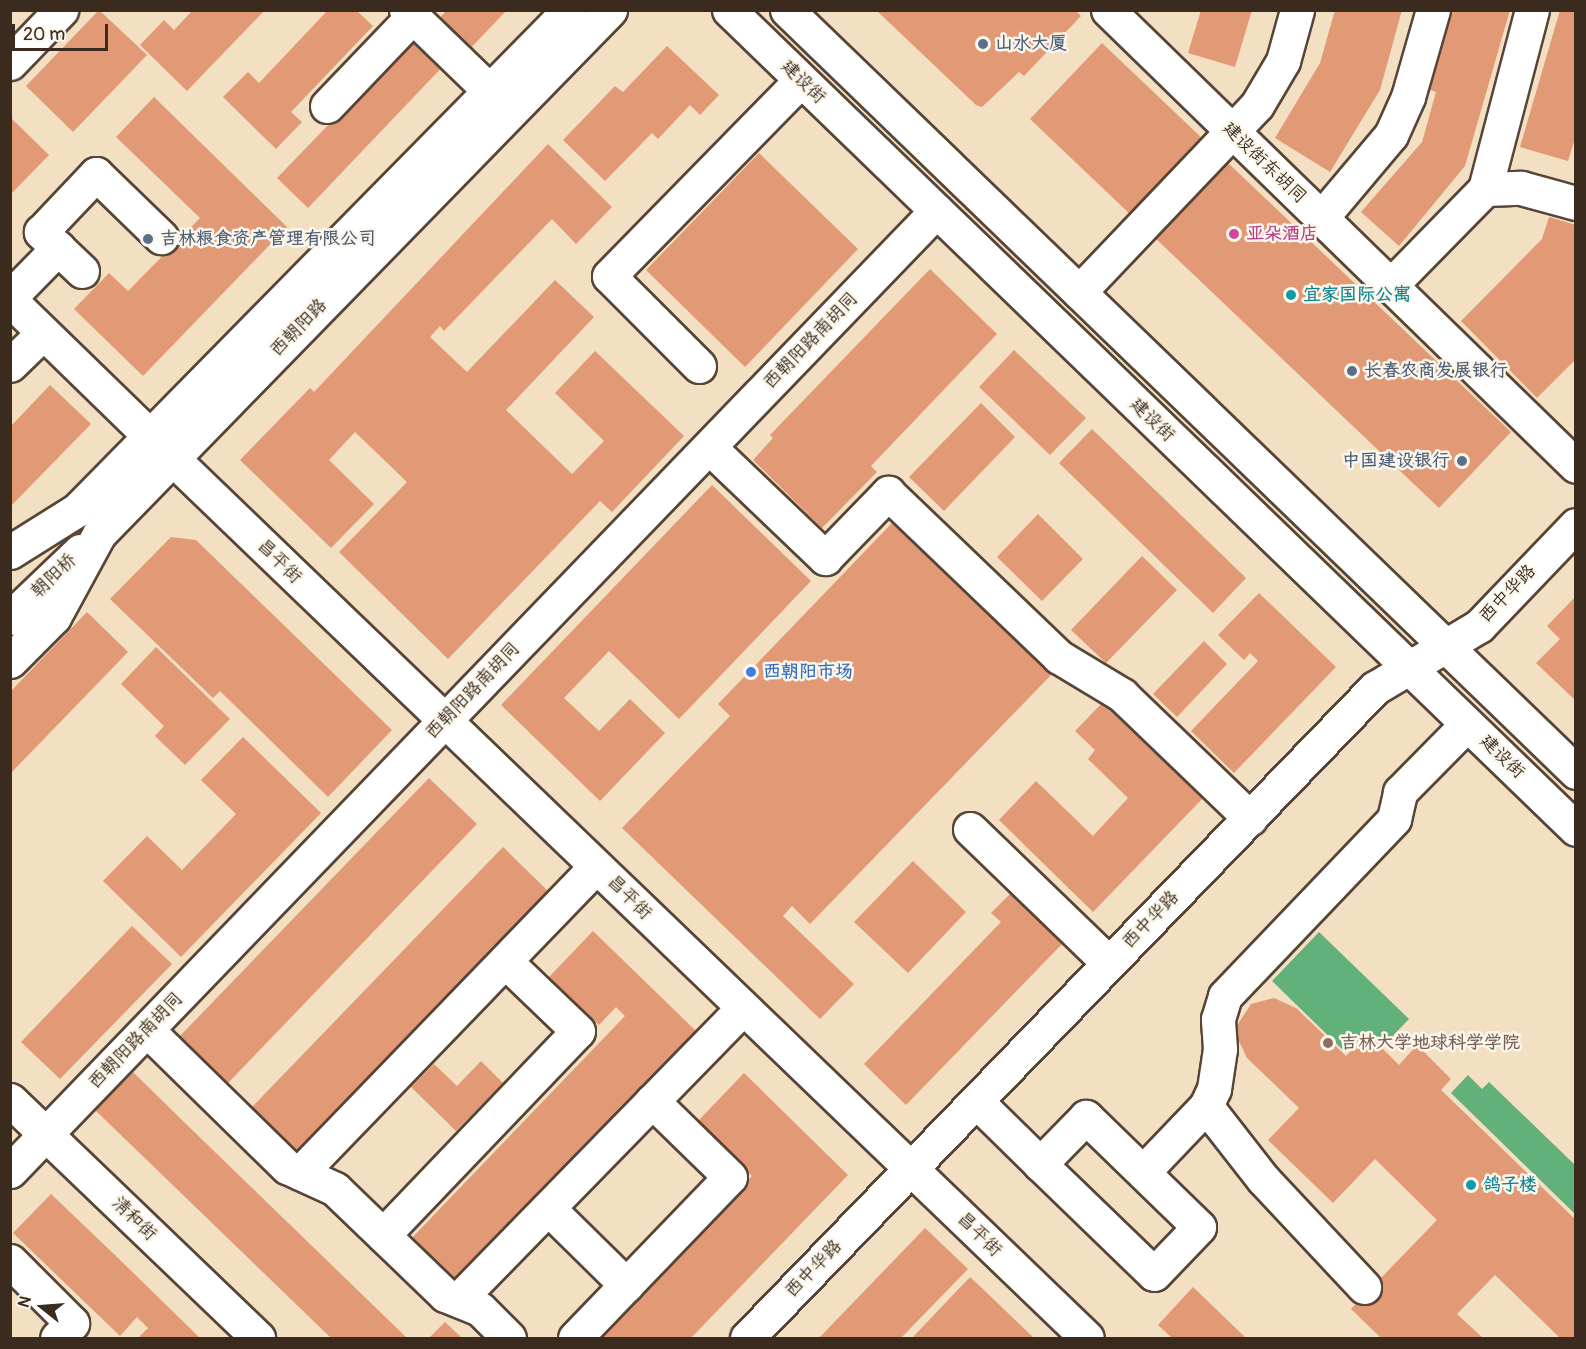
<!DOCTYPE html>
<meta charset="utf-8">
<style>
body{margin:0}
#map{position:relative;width:1586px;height:1349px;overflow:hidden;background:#f3dfc2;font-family:Pangolin,"LXGW WenKai TC",sans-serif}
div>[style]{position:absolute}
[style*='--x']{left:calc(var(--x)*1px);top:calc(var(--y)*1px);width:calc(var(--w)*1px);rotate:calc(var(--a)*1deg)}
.forest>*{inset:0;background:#62b07a}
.building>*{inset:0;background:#e19a75}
.roads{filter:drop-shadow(2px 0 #574537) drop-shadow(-2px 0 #574537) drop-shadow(0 2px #574537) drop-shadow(0 -2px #574537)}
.minor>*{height:33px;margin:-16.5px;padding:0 16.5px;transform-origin:16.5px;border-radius:16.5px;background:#fff}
.major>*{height:33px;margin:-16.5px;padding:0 16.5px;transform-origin:16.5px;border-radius:16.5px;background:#fff}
.dots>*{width:16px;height:16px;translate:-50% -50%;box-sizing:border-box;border:3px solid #fbf7ec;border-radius:50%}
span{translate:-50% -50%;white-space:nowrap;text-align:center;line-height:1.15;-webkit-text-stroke:5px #fbf7ec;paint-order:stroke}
.service-label{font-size:18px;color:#4e5e75;font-weight:700}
.left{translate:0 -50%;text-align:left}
.right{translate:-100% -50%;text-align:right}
.street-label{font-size:18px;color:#3b2a1e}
.hotel-label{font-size:18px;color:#b23c85;font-weight:700}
.culture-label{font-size:18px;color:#0d838f;font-weight:700}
.shop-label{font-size:18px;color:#366cbe;font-weight:700}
.education-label{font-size:18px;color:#785e54;font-weight:700}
.frame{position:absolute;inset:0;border:12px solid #3b2a1e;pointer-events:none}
.north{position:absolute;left:12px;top:1277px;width:60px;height:60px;-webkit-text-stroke:4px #fbf7ec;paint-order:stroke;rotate:287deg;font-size:16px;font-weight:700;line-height:24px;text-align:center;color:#3b2a1e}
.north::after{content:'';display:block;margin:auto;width:21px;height:27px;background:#3b2a1e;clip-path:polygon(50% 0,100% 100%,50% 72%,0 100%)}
.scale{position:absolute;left:12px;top:24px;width:96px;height:27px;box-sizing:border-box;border:3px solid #3b2a1e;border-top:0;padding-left:8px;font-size:18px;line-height:21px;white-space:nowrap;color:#3b2a1e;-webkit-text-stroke:4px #fbf7ec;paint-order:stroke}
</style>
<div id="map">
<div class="forest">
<div style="clip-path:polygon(1319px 932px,1409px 1019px,1383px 1046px,1367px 1031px,1346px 1053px,1272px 981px)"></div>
<div style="clip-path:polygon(1468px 1075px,1482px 1089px,1489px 1082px,1575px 1165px,1575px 1214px,1451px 1093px)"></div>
</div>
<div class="building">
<div style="clip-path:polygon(99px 10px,147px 55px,73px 132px,26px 86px)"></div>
<div style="clip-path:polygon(193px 10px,265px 10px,187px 91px,140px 45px,164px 20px,174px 30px)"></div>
<div style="clip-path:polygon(328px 10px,356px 10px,373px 26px,291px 112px,302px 122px,276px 149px,223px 97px,248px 72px,259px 83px)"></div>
<div style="clip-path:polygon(447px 10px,507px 10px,466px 53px,435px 23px)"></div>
<div style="clip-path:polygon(876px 10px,1075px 10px,1081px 16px,1024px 76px,1019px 72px,982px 107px,976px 105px)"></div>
<div style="clip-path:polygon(1201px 10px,1252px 10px,1235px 67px,1188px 53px)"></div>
<div style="clip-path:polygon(1335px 10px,1402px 10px,1380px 90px,1330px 172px,1275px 138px,1320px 63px)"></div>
<div style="clip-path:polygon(1446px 10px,1510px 10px,1465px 166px,1399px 246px,1361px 212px,1422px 142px,1436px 92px,1424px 88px)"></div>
<div style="clip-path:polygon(1560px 10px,1576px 10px,1576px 135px,1568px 161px,1520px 147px)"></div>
<div style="clip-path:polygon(417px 33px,447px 62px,308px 208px,277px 178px)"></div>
<div style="clip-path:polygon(1102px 43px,1511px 432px,1439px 508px,1030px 119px)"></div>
<div style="clip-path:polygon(667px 46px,719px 95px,700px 115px,690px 105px,658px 139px,652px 133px,605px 181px,563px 140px,615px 86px,623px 92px)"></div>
<div style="clip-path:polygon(154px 97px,287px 227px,143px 376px,74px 309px,109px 273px,128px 291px,200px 218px,116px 137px)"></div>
<div style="clip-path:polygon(10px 117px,49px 155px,10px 195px)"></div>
<div style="clip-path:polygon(548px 144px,612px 207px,576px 244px,552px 219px,444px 331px,440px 326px,430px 337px,467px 372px,555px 280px,594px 317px,506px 410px,572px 474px,604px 441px,555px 393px,595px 351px,684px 436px,612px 512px,600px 501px,448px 659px,339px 552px,407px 482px,355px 432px,329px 460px,374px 504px,331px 548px,240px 460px,310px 388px,314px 392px)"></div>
<div style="clip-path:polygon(759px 153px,858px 249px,745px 367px,646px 270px)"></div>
<div style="clip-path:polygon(1549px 217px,1576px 225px,1576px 359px,1537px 398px,1461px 321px,1542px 239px)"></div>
<div style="clip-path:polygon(930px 269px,997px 334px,871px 466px,877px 472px,822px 528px,753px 460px,773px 438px,770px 435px)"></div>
<div style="clip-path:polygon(1014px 350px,1086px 418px,1050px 455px,979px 387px)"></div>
<div style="clip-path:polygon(50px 385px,91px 424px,10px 507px,10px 427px)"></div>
<div style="clip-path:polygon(981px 403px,1015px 437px,944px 511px,909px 477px)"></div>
<div style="clip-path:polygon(1092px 429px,1246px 578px,1213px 613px,1059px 463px)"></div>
<div style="clip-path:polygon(712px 485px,811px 581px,679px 719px,609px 651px,564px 698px,599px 731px,630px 699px,665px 733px,600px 801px,501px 705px)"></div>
<div style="clip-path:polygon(1038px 514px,1083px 559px,1042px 601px,997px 557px)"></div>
<div style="clip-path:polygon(893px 522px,1051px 675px,810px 924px,792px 906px,783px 916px,854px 984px,820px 1019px,622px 828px,730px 716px,718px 704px)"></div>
<div style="clip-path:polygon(171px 537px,196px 540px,392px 730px,328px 797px,220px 691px,213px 698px,110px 599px)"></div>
<div style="clip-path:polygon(1142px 556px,1177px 590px,1106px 663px,1071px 630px)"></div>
<div style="clip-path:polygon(1259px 593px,1336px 667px,1234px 773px,1191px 731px,1258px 661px,1250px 653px,1244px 660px,1218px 635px)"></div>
<div style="clip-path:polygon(1576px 596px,1576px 701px,1536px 663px,1560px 639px,1547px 626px)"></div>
<div style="clip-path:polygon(87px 612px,128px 652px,10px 774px,10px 692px)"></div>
<div style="clip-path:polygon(1204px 641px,1227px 664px,1177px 717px,1153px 694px)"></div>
<div style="clip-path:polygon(156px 647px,230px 719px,185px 765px,155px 736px,164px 726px,121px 684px)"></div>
<div style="clip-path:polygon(1106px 699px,1205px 796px,1093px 912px,999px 820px,1036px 781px,1093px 836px,1128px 798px,1088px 759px,1095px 750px,1075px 731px)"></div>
<div style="clip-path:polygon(243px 737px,321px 813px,181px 957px,103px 881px,147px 836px,182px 870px,236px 814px,201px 780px)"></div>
<div style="clip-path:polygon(429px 778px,477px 824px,228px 1083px,180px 1036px)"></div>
<div style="clip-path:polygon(503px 847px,549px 892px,299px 1152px,252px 1107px)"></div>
<div style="clip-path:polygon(913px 861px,966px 912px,908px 973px,854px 922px)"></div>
<div style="clip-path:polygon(1010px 894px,1062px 944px,906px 1105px,864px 1064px,1001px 922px,991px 913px)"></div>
<div style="clip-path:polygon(132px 926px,172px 964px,60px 1079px,21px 1042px)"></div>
<div style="clip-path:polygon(593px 931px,696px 1031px,450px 1286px,406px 1244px,625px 1016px,616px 1007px,599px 1025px,549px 977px)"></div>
<div style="clip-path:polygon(1274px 998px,1296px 1008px,1346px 1056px,1368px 1034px,1399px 1065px,1417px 1045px,1451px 1079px,1441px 1090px,1576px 1220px,1576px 1338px,1560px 1338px,1495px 1275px,1457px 1314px,1483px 1338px,1381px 1338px,1351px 1309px,1437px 1220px,1375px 1159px,1333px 1203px,1268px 1140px,1299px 1108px,1247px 1058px,1237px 1037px,1238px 1024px,1251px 1004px)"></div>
<div style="clip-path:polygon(481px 1061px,503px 1083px,456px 1131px,411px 1087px,434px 1064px,457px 1086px)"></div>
<div style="clip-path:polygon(133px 1072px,184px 1122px,407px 1338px,331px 1338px,95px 1110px)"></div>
<div style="clip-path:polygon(744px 1073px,848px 1175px,691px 1338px,595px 1338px,752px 1176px,697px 1122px)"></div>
<div style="clip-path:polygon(51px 1194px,116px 1256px,200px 1338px,138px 1338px,148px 1328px,137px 1317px,120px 1336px,13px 1233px)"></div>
<div style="clip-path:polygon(925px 1228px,968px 1269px,901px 1338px,819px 1338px)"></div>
<div style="clip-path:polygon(970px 1277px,986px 1292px,1034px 1338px,912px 1338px)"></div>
<div style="clip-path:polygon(1193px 1287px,1246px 1338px,1172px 1338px,1158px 1325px)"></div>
<div style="clip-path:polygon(445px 1322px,462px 1338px,429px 1338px)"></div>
</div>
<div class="roads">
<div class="minor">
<div style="--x:406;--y:10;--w:117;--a:44"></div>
<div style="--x:1108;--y:10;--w:653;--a:44.26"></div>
<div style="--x:10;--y:63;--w:74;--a:-46.1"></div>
<div style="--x:327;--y:106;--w:123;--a:-46.3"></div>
<div style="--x:1485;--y:189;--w:185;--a:-75.3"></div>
<div style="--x:1321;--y:218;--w:109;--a:-49.9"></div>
<div style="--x:1391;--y:135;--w:42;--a:-65.9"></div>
<div style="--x:1408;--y:97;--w:91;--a:-74"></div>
<div style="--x:82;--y:271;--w:57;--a:-136.4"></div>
<div style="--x:41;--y:232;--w:80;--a:-46.5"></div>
<div style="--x:96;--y:174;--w:91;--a:44.1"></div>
<div style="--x:1390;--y:286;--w:136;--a:-45.6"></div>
<div style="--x:1485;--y:189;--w:36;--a:-2"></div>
<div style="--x:1521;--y:188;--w:57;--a:15.3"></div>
<div style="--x:1079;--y:292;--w:258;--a:-46.4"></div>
<div style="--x:1257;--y:105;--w:51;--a:-59.4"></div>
<div style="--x:1283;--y:61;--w:53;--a:-74.6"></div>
<div style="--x:10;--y:297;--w:69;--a:-45.6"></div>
<div style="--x:10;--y:300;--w:197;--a:44.2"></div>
<div style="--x:10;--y:365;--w:46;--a:-44.1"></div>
<div style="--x:699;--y:366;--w:127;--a:-135"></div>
<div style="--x:609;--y:276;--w:274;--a:-45.6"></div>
<div style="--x:709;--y:447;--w:161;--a:43.7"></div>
<div style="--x:825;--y:558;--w:91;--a:-45.9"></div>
<div style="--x:888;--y:493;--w:237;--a:43.8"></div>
<div style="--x:1059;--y:657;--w:74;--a:31.1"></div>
<div style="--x:1122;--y:695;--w:178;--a:43.9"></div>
<div style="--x:172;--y:458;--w:1269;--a:43.88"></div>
<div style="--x:970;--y:829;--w:193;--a:44"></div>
<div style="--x:147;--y:1030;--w:196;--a:44.4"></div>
<div style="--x:287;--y:1167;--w:53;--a:24.6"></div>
<div style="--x:335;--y:1189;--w:153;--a:43.9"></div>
<div style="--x:445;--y:1295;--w:38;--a:22"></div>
<div style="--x:480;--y:1309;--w:41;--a:45"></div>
<div style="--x:10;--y:1100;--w:344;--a:43.8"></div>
<div style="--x:976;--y:1101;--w:90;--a:44.5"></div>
<div style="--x:1040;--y:1164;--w:158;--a:44"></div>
<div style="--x:1154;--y:1274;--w:65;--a:-46.2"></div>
<div style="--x:1199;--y:1227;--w:158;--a:-135.8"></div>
<div style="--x:1086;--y:1117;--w:66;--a:134.4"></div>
<div style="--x:1206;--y:1106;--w:93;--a:52"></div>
<div style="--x:1263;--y:1179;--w:148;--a:46.9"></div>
<div style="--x:10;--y:1171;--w:1334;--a:-46.03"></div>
<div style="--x:1143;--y:1172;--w:91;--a:-46.3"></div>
<div style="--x:1206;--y:1106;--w:19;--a:-65"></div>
<div style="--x:1214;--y:1089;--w:40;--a:-81.5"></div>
<div style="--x:1220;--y:1049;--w:30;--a:-94"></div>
<div style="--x:1218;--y:1019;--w:24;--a:-73"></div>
<div style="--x:1225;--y:996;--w:245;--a:-46.3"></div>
<div style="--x:1394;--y:819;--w:28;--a:-77"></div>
<div style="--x:1400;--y:792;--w:95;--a:-45.4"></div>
<div style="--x:300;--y:1173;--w:426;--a:-46"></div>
<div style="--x:548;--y:1208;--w:110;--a:44.6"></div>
<div style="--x:383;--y:1235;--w:282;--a:-46.3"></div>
<div style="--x:578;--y:1031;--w:101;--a:-136.2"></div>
<div style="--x:10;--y:1261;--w:88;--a:45"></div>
<div style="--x:72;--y:1323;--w:21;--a:135"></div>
<div style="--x:458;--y:1300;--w:408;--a:-45.7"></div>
<div style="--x:575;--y:1338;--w:223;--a:-46.1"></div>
<div style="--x:730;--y:1177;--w:109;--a:-135.7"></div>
<div style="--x:747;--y:1338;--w:904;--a:-45.99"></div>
<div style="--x:1375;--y:688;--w:121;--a:-30.8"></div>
<div style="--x:1479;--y:626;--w:140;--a:-46.2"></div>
</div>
<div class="major">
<div style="--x:729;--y:10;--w:1178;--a:44.04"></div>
<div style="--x:787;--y:10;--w:1097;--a:44"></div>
<div style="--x:10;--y:552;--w:79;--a:-32.1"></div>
<div style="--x:77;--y:510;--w:701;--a:-45.46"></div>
<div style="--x:10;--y:618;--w:97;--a:-43.7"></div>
<div style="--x:10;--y:661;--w:62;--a:-45"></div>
<div style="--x:54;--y:617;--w:94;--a:-61.5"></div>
<div style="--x:99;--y:534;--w:732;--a:-45.72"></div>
</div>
</div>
<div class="dots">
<div style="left:983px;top:44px;background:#5c6f8a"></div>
<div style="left:1234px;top:234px;background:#d1479c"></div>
<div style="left:148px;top:239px;background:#5c6f8a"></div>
<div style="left:1291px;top:295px;background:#0f9aa8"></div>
<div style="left:1352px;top:371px;background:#5c6f8a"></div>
<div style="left:1462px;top:461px;background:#5c6f8a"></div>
<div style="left:751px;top:672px;background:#3f7fe0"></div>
<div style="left:1328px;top:1043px;background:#8d6e63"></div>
<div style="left:1471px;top:1185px;background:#0f9aa8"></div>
</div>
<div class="service-label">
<span class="left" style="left:995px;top:44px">山水大厦</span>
<span class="left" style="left:160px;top:239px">吉林粮食资产管理有限公司</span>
<span class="left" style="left:1364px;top:371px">长春农商发展银行</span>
<span class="right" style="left:1450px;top:461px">中国建设银行</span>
</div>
<div class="street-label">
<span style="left:803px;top:82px;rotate:44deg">建设街</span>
<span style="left:1264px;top:163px;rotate:44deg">建设街东胡同</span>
<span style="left:299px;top:328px;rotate:-46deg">西朝阳路</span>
<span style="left:811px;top:341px;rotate:-46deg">西朝阳路南胡同</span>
<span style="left:1152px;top:420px;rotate:44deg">建设街</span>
<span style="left:279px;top:562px;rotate:44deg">昌平街</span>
<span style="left:54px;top:576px;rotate:-44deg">朝阳桥</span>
<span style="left:1508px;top:594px;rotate:-46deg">西中华路</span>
<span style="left:473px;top:691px;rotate:-46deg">西朝阳路南胡同</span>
<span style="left:1502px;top:757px;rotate:44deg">建设街</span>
<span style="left:629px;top:898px;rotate:44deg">昌平街</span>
<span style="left:1151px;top:920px;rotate:-46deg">西中华路</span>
<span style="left:136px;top:1041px;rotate:-46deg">西朝阳路南胡同</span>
<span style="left:134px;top:1219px;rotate:44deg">清和街</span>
<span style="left:979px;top:1235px;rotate:44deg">昌平街</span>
<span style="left:814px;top:1269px;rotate:-46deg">西中华路</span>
</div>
<div class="hotel-label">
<span class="left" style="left:1246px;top:234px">亚朵酒店</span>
</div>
<div class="culture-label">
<span class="left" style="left:1303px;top:295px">宜家国际公寓</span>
<span class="left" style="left:1483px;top:1185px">鸽子楼</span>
</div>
<div class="shop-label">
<span class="left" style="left:763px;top:672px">西朝阳市场</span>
</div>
<div class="education-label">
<span class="left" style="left:1340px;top:1043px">吉林大学地球科学学院</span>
</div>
<div class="frame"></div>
<div class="north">N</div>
<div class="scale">20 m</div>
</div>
